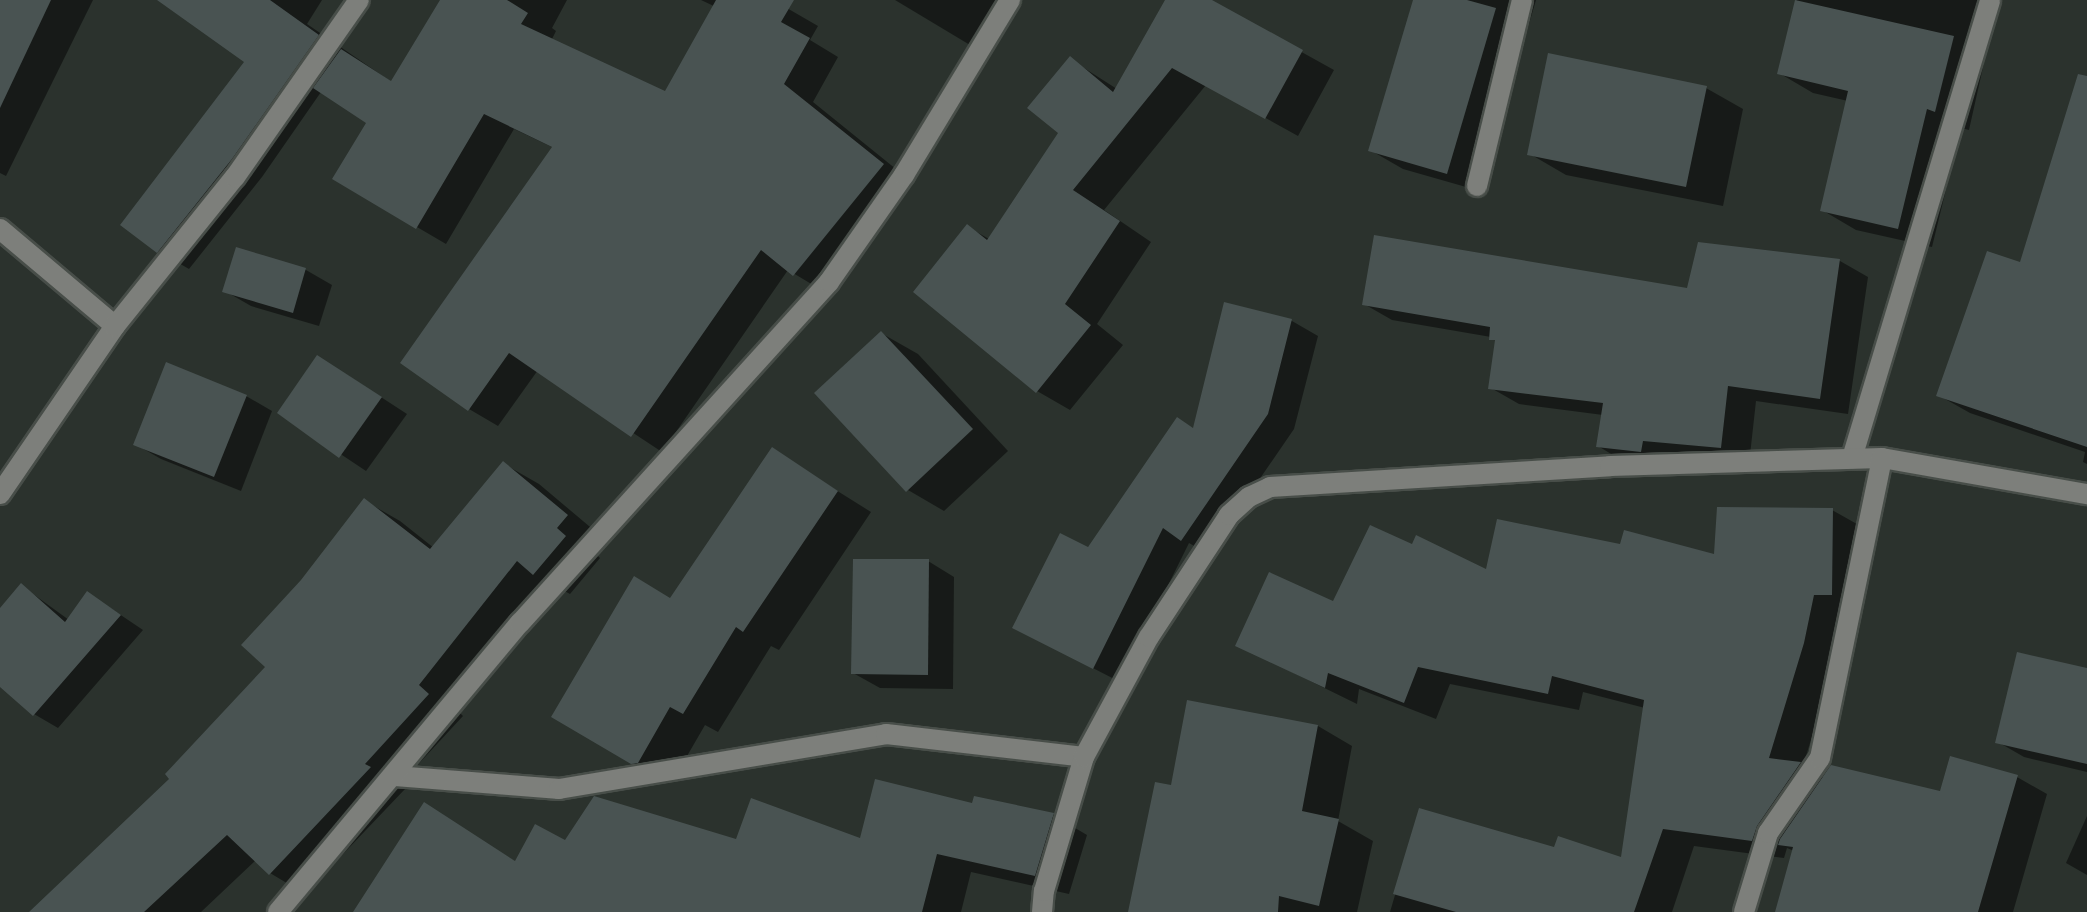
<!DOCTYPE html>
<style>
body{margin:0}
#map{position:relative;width:2087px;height:912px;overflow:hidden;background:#2b322d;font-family:Cabin,sans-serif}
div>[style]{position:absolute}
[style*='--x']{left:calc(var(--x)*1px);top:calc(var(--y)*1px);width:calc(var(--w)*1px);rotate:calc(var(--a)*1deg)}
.shadow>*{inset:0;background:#0007}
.building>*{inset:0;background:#495352}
.roads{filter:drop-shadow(2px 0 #484e49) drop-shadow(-2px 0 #484e49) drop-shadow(0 2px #484e49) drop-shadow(0 -2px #484e49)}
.minor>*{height:20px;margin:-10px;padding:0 10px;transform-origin:10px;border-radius:10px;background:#7d7f7b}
span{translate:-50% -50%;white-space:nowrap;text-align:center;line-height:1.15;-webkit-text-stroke:6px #161917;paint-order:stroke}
</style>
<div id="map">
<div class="shadow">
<div style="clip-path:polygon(0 0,93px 0,6px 176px,0 173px)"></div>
<div style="clip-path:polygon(160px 0,322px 0,307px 24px,393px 83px,442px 0,567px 0,552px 28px,556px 31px,551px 41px,684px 106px,749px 0,773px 0,818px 26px,810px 40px,838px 57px,813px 102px,912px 182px,823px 291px,788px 270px,662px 452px,538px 370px,498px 426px,469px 409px,554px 148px,514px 129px,446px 244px,335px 179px,368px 122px,321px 92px,262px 177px,189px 269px,158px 251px,247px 62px)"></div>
<div style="clip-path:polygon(701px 0,722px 0,718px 8px)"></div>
<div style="clip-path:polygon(895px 0,1012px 0,980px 51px)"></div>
<div style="clip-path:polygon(1168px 0,1208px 0,1334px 70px,1298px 136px,1206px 85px,1104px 210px,1151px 242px,1097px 324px,1123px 345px,1070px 410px,1037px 391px,968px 227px,989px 239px,1061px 133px,1070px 59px,1117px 89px)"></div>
<div style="clip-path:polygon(1415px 0,1536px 0,1480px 191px,1403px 169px,1370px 150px)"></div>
<div style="clip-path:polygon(1797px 0,1998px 0,1969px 130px,1961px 128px,1932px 247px,1856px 230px,1822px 210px,1848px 101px,1813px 93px,1779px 73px)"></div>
<div style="clip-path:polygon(1706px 88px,1743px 109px,1723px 206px,1566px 175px,1530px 154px)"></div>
<div style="clip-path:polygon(2087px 103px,2087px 464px,2083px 462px,2085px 452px,1970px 413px,1938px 395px,2021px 265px)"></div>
<div style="clip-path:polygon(237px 250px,306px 270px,332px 285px,319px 326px,251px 306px,225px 291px)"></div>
<div style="clip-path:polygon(1840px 261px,1868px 277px,1848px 414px,1756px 401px,1749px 464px,1626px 463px,1598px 446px,1603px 415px,1519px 404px,1491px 388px,1497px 342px,1491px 337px,1392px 320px,1364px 304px,1689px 290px)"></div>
<div style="clip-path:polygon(1226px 305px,1292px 321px,1318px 336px,1294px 429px,1208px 554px,1189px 543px,1120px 682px,1015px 628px,1194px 430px)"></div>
<div style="clip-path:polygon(881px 333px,918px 354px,1008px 451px,944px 511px,908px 490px)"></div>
<div style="clip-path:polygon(344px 373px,407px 414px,366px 471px,279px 413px)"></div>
<div style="clip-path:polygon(246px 396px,272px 411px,241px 491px,161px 459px,135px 444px)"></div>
<div style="clip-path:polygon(772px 450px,871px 512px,779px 650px,771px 646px,718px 732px,705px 725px,672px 782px,667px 782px,553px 716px,672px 600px)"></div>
<div style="clip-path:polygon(504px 464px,539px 484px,602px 537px,591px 549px,600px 558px,570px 594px,550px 583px,453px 706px,463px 716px,399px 785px,405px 789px,305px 894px,270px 873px,256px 860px,201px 912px,32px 912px,172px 779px,268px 667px,303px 581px,365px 501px,400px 521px,434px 548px)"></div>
<div style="clip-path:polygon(1832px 510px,1864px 528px,1863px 612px,1846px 612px,1835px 661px,1803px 766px,1824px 778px,1941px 794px,2017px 777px,2047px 794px,2013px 912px,1777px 912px,1794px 851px,1787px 848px,1784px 858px,1694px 846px,1672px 912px,1390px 912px,1420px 810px,1556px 850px,1622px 859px,1645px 708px,1583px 692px,1579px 710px,1450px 684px,1436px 719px,1359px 689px,1357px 704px,1237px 645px,1334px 604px,1413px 547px,1488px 571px,1622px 546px,1716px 556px)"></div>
<div style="clip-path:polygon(928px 561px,954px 577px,953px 689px,880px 688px,853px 673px)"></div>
<div style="clip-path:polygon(22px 586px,69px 620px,88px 593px,143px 630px,58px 728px,34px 714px,0 685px,0 611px)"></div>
<div style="clip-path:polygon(2087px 670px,2087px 772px,2024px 757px,1998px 742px)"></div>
<div style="clip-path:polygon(1318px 726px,1352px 746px,1338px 821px,1373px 841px,1357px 912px,1130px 912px,1173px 788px)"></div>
<div style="clip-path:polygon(425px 805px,516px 862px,565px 842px,861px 841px,974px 805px,1053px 815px,1087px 835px,1069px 894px,971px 872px,961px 912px,355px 912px)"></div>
<div style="clip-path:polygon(2087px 816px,2087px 875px,2066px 863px)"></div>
</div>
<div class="building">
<div style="clip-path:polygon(0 0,51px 0,0 108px)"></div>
<div style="clip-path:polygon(157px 0,270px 0,319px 35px,232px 159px,157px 253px,120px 225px,244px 62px)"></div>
<div style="clip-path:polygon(440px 0,507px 0,528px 13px,521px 24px,665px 91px,716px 0,794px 0,781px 22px,810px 38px,784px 84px,884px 164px,793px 276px,761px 250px,631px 437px,509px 353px,468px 411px,400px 363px,552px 147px,484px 114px,416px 229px,332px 179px,366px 123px,313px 88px,341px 49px,391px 81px)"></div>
<div style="clip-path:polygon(1165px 0,1212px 0,1303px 50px,1265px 119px,1172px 68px,1073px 190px,1120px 221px,1065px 304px,1091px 325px,1036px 393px,913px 292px,967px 224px,987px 240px,1058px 133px,1027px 108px,1070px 56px,1113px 92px)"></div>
<div style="clip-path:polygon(1413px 0,1467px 0,1496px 8px,1447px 174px,1368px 151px)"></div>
<div style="clip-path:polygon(1795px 0,1954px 36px,1935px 112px,1927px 109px,1898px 229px,1820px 211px,1848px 91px,1777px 74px)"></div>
<div style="clip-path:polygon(1548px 53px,1707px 86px,1686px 187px,1527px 155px)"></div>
<div style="clip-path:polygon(2078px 74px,2087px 76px,2087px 447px,1936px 396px,1987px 251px,2020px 262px)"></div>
<div style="clip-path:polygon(1374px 235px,1687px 288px,1698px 242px,1840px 259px,1820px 399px,1728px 386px,1721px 448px,1643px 441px,1641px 452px,1596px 447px,1603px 403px,1488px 389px,1495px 340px,1489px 340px,1490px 327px,1362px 305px)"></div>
<div style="clip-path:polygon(236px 247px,306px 268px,293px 313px,222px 292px)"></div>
<div style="clip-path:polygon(1224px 302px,1292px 319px,1268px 414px,1181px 541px,1163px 528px,1093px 669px,1012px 628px,1060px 533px,1088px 547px,1177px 417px,1193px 428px)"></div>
<div style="clip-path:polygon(881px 331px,973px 429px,906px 492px,814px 393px)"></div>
<div style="clip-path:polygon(317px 355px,382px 397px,339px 458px,277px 413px)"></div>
<div style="clip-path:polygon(166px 362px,247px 395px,214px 477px,133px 445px)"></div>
<div style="clip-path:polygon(772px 447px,838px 491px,743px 632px,736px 627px,683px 714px,670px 707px,638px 763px,631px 764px,551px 717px,634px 576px,670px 598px)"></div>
<div style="clip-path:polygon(503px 461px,568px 515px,557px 528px,566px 536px,533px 575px,517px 561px,419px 685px,429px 694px,365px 764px,371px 767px,269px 875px,227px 835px,144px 912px,29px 912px,169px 779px,165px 774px,265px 667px,241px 645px,301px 580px,364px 498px,430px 549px)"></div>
<div style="clip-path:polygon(1717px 507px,1833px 508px,1832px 595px,1814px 595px,1804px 643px,1769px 758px,1801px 762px,1757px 826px,1752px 841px,1663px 829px,1634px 912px,1456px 912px,1393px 894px,1419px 808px,1554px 847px,1558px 836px,1621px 857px,1644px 700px,1552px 676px,1548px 694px,1418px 667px,1404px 703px,1328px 673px,1325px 688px,1235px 646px,1269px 572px,1333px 601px,1370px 525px,1412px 544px,1416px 535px,1486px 569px,1497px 519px,1620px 544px,1624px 530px,1714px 554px)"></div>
<div style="clip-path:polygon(853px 559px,929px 559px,928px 675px,851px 674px)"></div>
<div style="clip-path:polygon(21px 583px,65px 622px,87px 591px,121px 615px,33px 716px,0 687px,0 608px)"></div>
<div style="clip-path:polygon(2017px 652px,2087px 668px,2087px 764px,1995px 743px)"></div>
<div style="clip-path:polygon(1187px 700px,1318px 725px,1302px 811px,1339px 819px,1319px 906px,1279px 896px,1278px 912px,1128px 912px,1155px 782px,1171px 785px)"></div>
<div style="clip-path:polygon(1950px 756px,2018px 775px,1978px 912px,1775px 912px,1793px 847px,1778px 845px,1780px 839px,1831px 765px,1940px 791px)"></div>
<div style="clip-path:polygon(875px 779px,972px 803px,974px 796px,1054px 813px,1035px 876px,937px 854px,922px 912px,353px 912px,424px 802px,515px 861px,535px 824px,565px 840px,594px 796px,736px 839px,751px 798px,860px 838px)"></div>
</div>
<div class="roads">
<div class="minor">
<div style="--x:1477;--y:186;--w:191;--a:-76.4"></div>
<div style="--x:0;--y:229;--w:150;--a:40.1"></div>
<div style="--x:1852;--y:458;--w:478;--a:-73.2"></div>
<div style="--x:0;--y:494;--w:204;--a:-55.6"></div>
<div style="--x:115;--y:326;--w:191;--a:-51.2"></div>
<div style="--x:235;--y:177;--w:216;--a:-55"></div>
<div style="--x:395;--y:776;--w:165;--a:4.5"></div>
<div style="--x:559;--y:789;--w:332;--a:-9.5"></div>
<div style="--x:886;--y:734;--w:199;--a:6.6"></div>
<div style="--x:278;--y:912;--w:377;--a:-50.1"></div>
<div style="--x:520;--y:623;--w:460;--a:-47.8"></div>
<div style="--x:829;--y:282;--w:131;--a:-55"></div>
<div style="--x:904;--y:175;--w:205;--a:-58.8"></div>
<div style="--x:1042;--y:912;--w:21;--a:-85"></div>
<div style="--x:1044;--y:891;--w:140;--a:-73.4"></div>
<div style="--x:1084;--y:757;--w:136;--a:-61.6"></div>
<div style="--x:1149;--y:637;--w:146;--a:-56.7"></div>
<div style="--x:1229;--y:515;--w:27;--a:-42"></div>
<div style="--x:1249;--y:497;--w:23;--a:-25"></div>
<div style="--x:1270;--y:487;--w:341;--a:-3.5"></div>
<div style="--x:1610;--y:466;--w:272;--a:-1.7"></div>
<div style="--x:1882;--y:458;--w:208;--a:10"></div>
<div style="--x:1744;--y:912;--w:83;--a:-73.1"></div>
<div style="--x:1768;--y:833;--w:91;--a:-55.3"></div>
<div style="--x:1820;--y:758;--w:306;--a:-78.3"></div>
</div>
</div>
</div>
